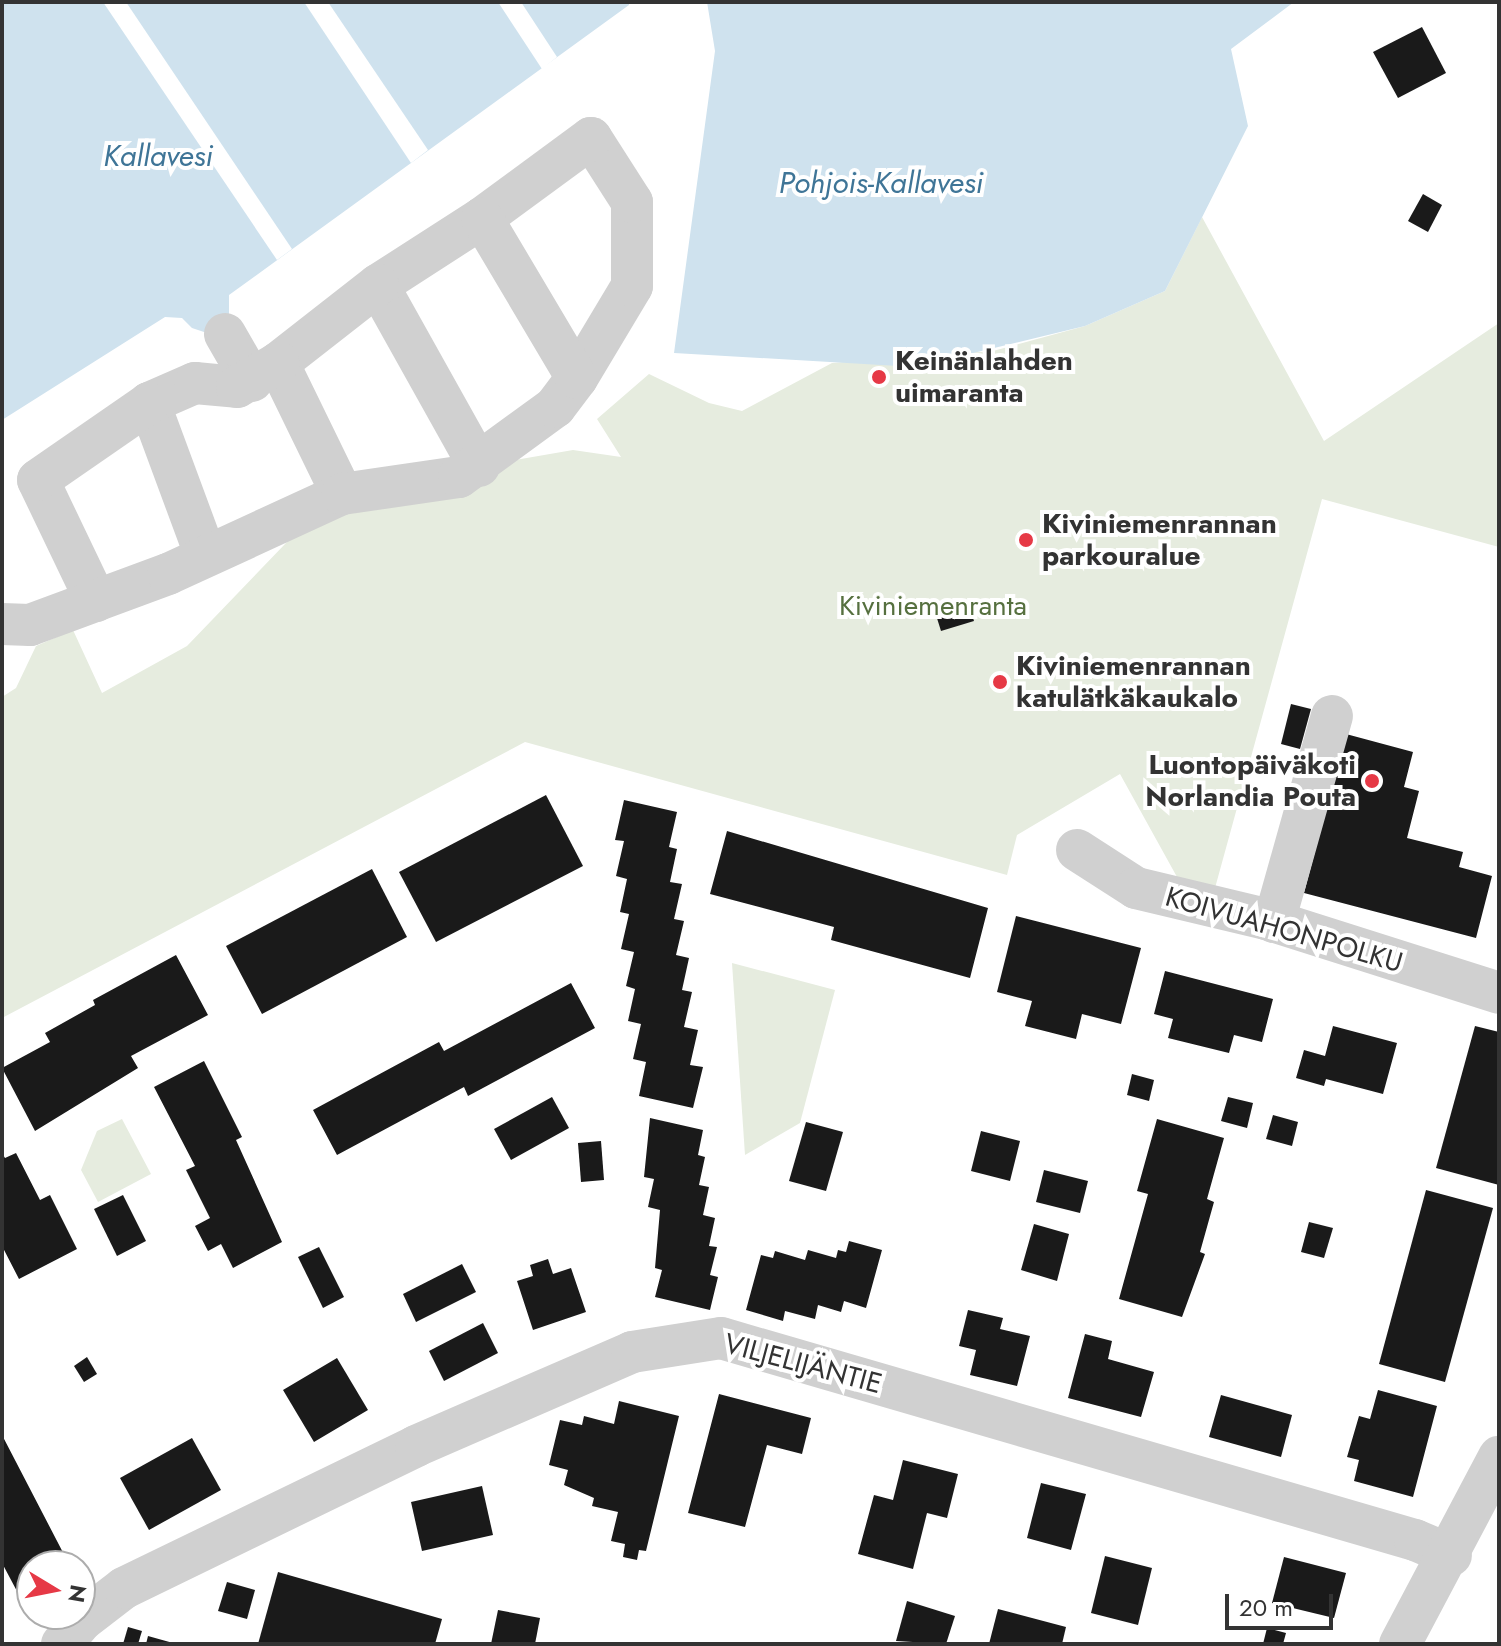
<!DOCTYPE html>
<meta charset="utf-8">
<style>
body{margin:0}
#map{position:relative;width:1501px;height:1646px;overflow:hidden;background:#fff;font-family:Jost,sans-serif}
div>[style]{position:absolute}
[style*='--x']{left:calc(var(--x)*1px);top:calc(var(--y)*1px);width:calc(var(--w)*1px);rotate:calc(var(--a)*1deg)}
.green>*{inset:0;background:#e6ecdf}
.water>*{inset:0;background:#cfe2ee}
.pier>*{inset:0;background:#fff}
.building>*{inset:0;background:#1a1a1a}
.minor>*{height:42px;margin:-21px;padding:0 21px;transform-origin:21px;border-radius:21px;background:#d0d0d0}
.dots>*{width:22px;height:22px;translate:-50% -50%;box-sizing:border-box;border:4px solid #fff;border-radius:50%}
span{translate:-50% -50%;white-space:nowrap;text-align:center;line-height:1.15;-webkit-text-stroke:8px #fff;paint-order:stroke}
.poi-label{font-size:28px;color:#333;font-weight:700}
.left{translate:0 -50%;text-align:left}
.right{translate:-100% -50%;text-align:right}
.park-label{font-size:28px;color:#56703f}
.street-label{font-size:28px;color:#333}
.water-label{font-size:30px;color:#3f7597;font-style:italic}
.frame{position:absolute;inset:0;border:4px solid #333;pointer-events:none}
.north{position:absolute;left:16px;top:1550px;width:80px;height:80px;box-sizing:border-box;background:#fff;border:2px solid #adadad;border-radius:50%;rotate:100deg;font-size:22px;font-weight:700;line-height:32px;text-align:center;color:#333}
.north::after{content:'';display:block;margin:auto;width:28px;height:36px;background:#e63946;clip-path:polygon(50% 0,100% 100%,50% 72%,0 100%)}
.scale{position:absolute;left:1225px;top:1594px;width:108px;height:36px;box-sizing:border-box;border:4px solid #333;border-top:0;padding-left:10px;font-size:24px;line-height:28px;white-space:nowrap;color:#333;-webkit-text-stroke:6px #fff;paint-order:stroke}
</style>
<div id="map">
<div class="green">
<div style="clip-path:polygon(1202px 217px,1324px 441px,1499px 323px,1499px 547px,1322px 499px,1215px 888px,1177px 877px,1120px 774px,1017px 835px,1007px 875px,525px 742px,2px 1018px,2px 697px,16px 688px,36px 646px,73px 630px,102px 693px,187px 646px,310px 518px,452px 471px,573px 450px,621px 457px,597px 419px,649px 374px,709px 403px,742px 411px,832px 363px,993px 351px,1085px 326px,1165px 291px)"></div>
<div style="clip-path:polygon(732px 963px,835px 990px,800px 1123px,745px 1155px)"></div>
<div style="clip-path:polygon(122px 1119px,151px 1174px,98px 1202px,81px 1170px,97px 1131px)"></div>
</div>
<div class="water">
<div style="clip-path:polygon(2px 2px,629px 2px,629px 5px,229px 295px,229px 317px,219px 337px,192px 328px,182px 318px,165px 317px,2px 420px)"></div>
<div style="clip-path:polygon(707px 2px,1294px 2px,1231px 49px,1248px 126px,1165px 291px,1085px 326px,915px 367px,674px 353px,715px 51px)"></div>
</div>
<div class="pier">
<div style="clip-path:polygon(103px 2px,126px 2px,292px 249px,277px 260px)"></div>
<div style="clip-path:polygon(304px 2px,328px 2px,428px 150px,411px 163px)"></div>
<div style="clip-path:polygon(498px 2px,521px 2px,557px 57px,542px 69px)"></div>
</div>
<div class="building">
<div style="clip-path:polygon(1422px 27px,1446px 73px,1398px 98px,1373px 52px)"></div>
<div style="clip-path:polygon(1423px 194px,1442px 205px,1428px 232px,1408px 221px)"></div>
<div style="clip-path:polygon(969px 605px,974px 621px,941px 631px,936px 615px)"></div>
<div style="clip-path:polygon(1291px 704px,1311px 709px,1300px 749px,1281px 744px)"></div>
<div style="clip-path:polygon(1346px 734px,1413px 752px,1404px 787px,1419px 791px,1407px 838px,1463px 852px,1459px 867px,1492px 876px,1476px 938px,1304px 893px)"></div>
<div style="clip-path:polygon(546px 795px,583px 866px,436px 942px,399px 872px)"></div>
<div style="clip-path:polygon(624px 800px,677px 812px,669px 847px,677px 849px,670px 882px,682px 884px,674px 919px,684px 921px,676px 955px,689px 958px,682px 990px,692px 992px,684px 1027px,698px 1030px,690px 1065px,703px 1067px,693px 1108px,639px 1096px,646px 1062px,633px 1059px,641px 1024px,628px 1021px,635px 989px,626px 986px,634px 952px,621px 949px,629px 914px,620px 912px,627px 879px,616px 876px,624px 841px,615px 840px)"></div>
<div style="clip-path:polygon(727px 831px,988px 908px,970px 978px,831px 940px,834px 927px,710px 894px)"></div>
<div style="clip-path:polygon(372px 869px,407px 937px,262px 1014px,226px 946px)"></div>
<div style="clip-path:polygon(1016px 916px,1141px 948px,1121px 1024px,1082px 1014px,1076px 1039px,1025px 1026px,1032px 1001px,997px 992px)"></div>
<div style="clip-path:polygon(176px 955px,208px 1015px,131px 1056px,138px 1068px,35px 1131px,2px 1068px,50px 1042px,45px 1033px,95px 1005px,93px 1000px)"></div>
<div style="clip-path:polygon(1165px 971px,1273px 999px,1262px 1042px,1234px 1035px,1229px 1053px,1168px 1038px,1173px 1019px,1154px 1014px)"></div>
<div style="clip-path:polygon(571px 983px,595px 1028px,468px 1096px,464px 1087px,337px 1155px,313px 1110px,439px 1042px,444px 1051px)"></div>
<div style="clip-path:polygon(1333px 1026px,1397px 1043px,1383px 1094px,1326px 1079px,1324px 1086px,1296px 1078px,1304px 1050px,1325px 1056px)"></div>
<div style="clip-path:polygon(1475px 1026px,1499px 1032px,1499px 1185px,1436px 1168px)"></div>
<div style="clip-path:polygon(204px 1061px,242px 1137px,236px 1140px,282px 1242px,233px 1268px,221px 1244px,208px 1251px,195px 1226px,210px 1218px,186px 1170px,195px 1166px,154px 1087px)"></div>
<div style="clip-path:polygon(1132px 1074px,1154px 1080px,1149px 1101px,1127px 1095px)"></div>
<div style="clip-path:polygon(552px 1097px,569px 1128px,511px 1160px,494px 1129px)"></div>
<div style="clip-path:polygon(1228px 1097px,1253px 1103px,1247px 1128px,1221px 1121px)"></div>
<div style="clip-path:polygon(1273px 1115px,1298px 1122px,1292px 1146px,1266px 1139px)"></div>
<div style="clip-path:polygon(650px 1118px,703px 1130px,698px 1155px,705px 1157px,699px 1185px,709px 1187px,703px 1215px,715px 1218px,709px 1246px,717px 1247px,710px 1275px,718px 1277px,710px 1310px,655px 1297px,662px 1270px,655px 1268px,660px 1210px,648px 1207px,654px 1179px,644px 1177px)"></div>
<div style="clip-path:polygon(1157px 1119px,1224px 1138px,1207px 1199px,1214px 1202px,1200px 1252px,1205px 1254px,1182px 1317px,1119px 1299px,1148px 1194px,1137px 1191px)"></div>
<div style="clip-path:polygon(806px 1122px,843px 1132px,826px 1191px,789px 1181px)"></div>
<div style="clip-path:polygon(981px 1131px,1020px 1141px,1010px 1181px,971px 1171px)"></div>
<div style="clip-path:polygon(601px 1141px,604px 1180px,581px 1182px,578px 1143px)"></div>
<div style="clip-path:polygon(2px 1153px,5px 1158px,16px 1153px,40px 1200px,50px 1195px,77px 1249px,19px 1279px,2px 1246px)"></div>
<div style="clip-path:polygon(1044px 1170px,1088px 1181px,1080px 1213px,1036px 1202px)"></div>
<div style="clip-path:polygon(1426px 1190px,1493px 1208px,1445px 1382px,1379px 1364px)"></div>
<div style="clip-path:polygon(123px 1195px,146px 1241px,117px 1256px,94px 1209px)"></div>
<div style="clip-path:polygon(1309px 1222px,1333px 1228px,1324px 1258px,1301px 1252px)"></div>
<div style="clip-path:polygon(1034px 1224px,1069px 1234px,1057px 1281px,1021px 1270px)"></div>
<div style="clip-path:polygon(849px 1241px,882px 1250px,866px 1308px,844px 1301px,841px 1312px,818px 1305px,815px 1319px,785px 1311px,783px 1321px,746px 1310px,761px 1255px,773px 1258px,775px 1251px,805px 1260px,808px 1250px,836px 1258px,838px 1250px,846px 1252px)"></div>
<div style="clip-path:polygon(319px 1247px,344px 1297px,323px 1308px,298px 1257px)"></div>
<div style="clip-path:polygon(548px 1259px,553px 1274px,571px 1268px,586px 1312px,533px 1330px,517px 1281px,533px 1276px,530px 1265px)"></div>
<div style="clip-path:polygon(462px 1264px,476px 1292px,416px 1322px,403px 1294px)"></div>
<div style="clip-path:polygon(968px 1310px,1003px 1318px,1000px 1329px,1030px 1336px,1017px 1386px,970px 1375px,976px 1350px,959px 1346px)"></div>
<div style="clip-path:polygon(483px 1323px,498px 1353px,444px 1381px,429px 1351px)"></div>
<div style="clip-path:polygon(1085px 1334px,1112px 1341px,1108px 1359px,1154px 1372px,1141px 1417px,1068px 1398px)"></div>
<div style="clip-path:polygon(87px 1357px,97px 1374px,84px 1382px,74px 1366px)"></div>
<div style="clip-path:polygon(337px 1358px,368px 1410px,314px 1442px,283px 1390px)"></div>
<div style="clip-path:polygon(1378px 1390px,1437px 1406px,1413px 1497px,1354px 1481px,1359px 1460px,1347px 1457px,1359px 1416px,1370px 1419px)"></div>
<div style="clip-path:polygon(719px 1394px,811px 1418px,802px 1454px,767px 1445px,745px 1527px,688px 1513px)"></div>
<div style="clip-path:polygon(1221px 1395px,1292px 1415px,1281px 1457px,1209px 1437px)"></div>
<div style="clip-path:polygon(619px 1401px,679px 1416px,646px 1551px,639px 1550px,637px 1560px,623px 1557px,625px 1544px,611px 1541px,618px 1512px,592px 1506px,594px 1498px,564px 1485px,568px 1470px,549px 1465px,560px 1420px,582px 1425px,584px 1416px,614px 1424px)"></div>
<div style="clip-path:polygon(2px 1435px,70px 1566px,32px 1566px,32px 1588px,19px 1595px,2px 1563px)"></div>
<div style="clip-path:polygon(192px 1438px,221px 1490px,149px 1530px,120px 1478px)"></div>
<div style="clip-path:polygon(903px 1460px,958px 1474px,947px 1518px,927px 1513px,913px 1569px,858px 1554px,874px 1495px,893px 1500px)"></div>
<div style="clip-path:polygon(1041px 1483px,1086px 1494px,1071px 1550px,1027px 1538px)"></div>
<div style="clip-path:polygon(482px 1486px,493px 1535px,422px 1551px,411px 1502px)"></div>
<div style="clip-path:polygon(1105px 1556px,1152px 1568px,1138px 1625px,1091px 1613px)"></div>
<div style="clip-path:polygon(1284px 1557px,1346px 1573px,1334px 1618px,1272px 1603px)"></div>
<div style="clip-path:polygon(278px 1572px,442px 1619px,435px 1644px,258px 1644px)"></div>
<div style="clip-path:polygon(227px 1582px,255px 1590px,247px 1619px,218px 1611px)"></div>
<div style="clip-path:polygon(907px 1601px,955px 1616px,946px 1644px,896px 1641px)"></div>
<div style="clip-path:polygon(998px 1609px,1066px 1627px,1062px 1644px,989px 1644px)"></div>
<div style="clip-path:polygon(498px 1610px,540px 1618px,535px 1644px,491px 1644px)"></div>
<div style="clip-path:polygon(128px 1627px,142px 1631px,138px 1644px,123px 1644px)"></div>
<div style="clip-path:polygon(1267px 1628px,1286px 1633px,1283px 1644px,1263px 1644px)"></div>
<div style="clip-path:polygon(148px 1636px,173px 1643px,173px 1644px,146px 1644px)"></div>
</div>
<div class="minor">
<div style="--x:225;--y:334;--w:54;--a:60.1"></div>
<div style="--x:479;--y:466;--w:207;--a:-119.2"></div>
<div style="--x:378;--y:285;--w:124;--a:-32.8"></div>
<div style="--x:342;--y:494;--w:146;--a:-116"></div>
<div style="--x:278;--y:363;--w:127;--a:-38"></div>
<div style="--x:205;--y:554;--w:161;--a:-110.3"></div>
<div style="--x:149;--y:403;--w:50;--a:-23.5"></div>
<div style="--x:195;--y:383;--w:42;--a:5.4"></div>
<div style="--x:237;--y:387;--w:48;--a:-30.3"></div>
<div style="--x:96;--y:601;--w:134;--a:-115.6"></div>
<div style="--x:38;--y:480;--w:135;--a:-34.7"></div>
<div style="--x:2;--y:624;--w:28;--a:2"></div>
<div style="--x:30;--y:625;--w:147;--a:-20.3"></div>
<div style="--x:168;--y:574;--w:192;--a:-24.7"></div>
<div style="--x:342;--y:494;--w:118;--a:-8.3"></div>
<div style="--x:459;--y:477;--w:119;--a:-36.1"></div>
<div style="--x:555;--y:407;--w:36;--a:-53"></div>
<div style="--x:577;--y:378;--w:107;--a:-59.1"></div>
<div style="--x:632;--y:286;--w:84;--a:-90"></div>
<div style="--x:632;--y:202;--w:76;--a:-122.6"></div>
<div style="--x:591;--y:138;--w:135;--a:143.7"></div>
<div style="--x:482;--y:218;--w:186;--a:59.3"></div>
<div style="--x:1077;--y:850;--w:70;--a:32.8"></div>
<div style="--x:1136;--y:888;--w:134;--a:13.4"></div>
<div style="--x:1266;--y:919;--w:244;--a:17.6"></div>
<div style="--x:1274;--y:922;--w:214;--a:-74.3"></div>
<div style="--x:62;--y:1644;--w:30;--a:-50"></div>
<div style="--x:81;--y:1621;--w:54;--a:-37.5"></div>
<div style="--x:124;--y:1588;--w:325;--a:-25.9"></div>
<div style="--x:416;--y:1446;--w:236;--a:-23.5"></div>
<div style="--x:632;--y:1352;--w:90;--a:-8.9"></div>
<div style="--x:721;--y:1338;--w:723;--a:16.23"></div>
<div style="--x:1415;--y:1540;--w:39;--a:23"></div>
<div style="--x:1400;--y:1644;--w:212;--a:-62.1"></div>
</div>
<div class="dots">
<div style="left:879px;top:377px;background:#e63946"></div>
<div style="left:1026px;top:540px;background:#e63946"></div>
<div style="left:1000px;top:682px;background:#e63946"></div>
<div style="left:1372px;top:781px;background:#e63946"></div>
</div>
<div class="poi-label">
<span class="left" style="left:895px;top:377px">Keinänlahden<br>uimaranta</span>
<span class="left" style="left:1042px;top:540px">Kiviniemenrannan<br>parkouralue</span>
<span class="left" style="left:1016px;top:682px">Kiviniemenrannan<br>katulätkäkaukalo</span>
<span class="right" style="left:1356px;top:781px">Luontopäiväkoti<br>Norlandia Pouta</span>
</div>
<div class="park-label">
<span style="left:933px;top:606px">Kiviniemenranta</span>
</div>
<div class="street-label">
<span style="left:1284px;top:930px;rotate:16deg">KOIVUAHONPOLKU</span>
<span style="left:803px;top:1364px;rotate:15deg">VILJELIJÄNTIE</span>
</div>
<div class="water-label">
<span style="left:158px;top:156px">Kallavesi</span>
<span style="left:881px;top:183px">Pohjois-Kallavesi</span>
</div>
<div class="frame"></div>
<div class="north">N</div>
<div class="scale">20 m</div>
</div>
